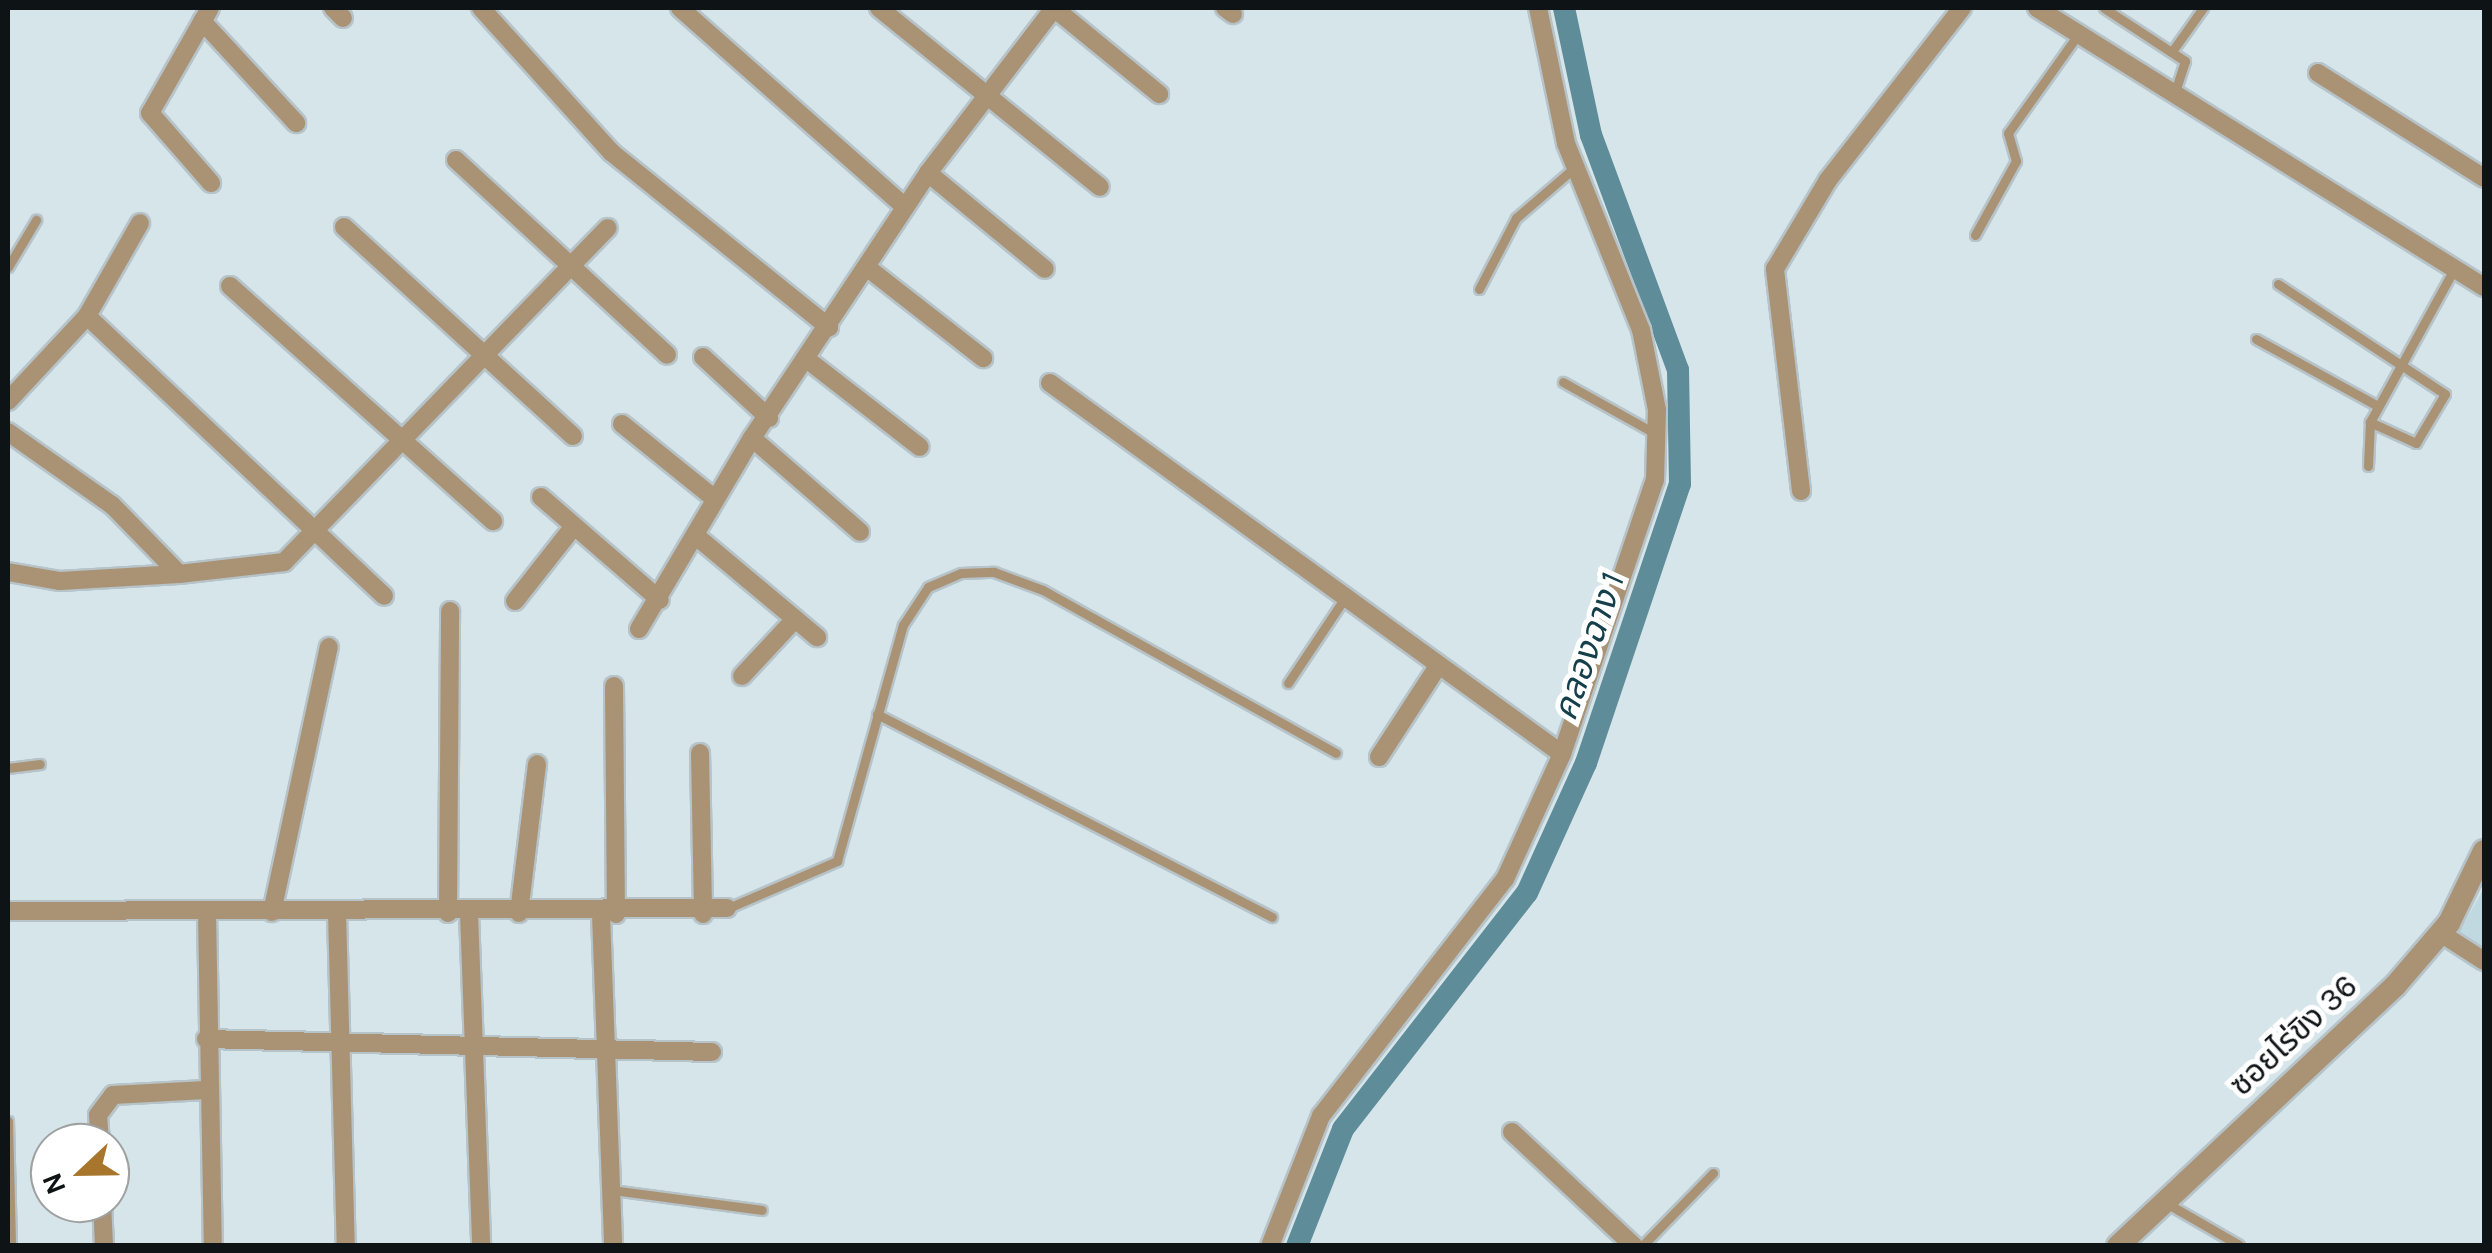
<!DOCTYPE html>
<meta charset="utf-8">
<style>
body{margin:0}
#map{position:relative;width:2492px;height:1253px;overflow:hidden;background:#d6e5ea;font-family:Karla,"Noto Sans Thai",sans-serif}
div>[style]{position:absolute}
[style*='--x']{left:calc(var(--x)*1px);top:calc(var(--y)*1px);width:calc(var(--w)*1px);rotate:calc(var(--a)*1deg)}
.built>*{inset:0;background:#c0d9e0}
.canal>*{height:22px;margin:-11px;padding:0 11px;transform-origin:11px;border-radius:11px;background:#5e8c99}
.roads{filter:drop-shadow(2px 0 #b6c3c8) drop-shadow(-2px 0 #b6c3c8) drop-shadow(0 2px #b6c3c8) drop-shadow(0 -2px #b6c3c8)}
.service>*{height:9px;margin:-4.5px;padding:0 4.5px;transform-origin:4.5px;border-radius:4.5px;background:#aa9274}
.minor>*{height:18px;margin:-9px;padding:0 9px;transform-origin:9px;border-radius:9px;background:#aa9274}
.tertiary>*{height:22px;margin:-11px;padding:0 11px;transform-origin:11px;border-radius:11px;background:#aa9274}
span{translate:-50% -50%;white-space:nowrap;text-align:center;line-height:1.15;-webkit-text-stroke:10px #fff;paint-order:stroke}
.street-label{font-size:32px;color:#0e1315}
.water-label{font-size:35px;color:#15404b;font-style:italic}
.frame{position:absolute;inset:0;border:10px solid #0e1315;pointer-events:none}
.north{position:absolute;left:30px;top:1123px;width:100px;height:100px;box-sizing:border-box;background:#fff;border:2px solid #9fa1a1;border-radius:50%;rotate:248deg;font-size:28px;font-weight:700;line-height:40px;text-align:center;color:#0e1315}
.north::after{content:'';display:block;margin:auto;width:35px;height:45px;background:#a7752b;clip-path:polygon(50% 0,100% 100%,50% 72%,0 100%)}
</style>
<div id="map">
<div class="built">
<div style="clip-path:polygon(2484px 888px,2484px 952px,2457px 935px)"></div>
</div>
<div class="canal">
<div style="--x:1297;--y:1246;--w:126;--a:-68.5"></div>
<div style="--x:1343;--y:1129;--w:299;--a:-52.1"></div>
<div style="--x:1527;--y:893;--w:143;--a:-65.6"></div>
<div style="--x:1586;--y:763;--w:294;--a:-71.4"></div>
<div style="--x:1680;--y:484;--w:114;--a:-91"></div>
<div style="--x:1678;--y:370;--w:251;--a:-110.3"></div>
<div style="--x:1591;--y:135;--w:130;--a:-102"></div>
</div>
<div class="roads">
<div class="service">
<div style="--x:2104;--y:8;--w:97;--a:33.2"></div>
<div style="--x:2185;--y:61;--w:36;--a:108"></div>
<div style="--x:2173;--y:50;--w:52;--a:-54.5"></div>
<div style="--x:1975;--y:235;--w:85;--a:-61"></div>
<div style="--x:2016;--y:161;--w:29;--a:-106"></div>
<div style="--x:2008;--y:133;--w:119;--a:-54.6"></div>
<div style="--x:8;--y:267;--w:55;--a:-59.2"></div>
<div style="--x:2278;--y:284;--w:200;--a:33.4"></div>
<div style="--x:2445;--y:394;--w:57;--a:120.6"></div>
<div style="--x:2416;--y:443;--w:51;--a:-155.5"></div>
<div style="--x:1479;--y:289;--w:80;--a:-62.5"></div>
<div style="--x:1516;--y:218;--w:78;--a:-40.8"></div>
<div style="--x:2256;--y:339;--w:139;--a:28.8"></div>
<div style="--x:1563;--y:382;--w:107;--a:29.2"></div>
<div style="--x:2368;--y:466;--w:44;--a:-87.4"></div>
<div style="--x:2370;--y:422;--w:175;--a:-61.2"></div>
<div style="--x:1288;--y:683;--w:101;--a:-56.3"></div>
<div style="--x:877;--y:714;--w:444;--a:27.2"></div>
<div style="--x:8;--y:768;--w:32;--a:-7"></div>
<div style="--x:728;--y:908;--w:119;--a:-23.3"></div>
<div style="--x:837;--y:861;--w:245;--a:-74.4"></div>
<div style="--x:903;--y:625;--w:45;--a:-56.7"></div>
<div style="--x:928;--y:587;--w:36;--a:-23"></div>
<div style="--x:961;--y:573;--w:33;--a:-2"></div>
<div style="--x:994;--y:572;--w:52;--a:20.2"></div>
<div style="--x:1043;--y:590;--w:335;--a:29.1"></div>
<div style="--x:8;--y:1121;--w:125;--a:88.6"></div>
<div style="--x:612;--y:1190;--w:151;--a:7.6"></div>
<div style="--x:2168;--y:1204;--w:82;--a:30"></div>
<div style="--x:1642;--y:1246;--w:102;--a:-45.8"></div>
</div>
<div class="minor">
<div style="--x:210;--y:8;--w:121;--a:119.7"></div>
<div style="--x:150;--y:113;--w:93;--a:48.9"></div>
<div style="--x:333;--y:8;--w:14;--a:45"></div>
<div style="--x:481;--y:8;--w:194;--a:47.9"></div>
<div style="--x:611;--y:152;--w:280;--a:38.8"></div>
<div style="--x:680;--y:8;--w:300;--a:41.5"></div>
<div style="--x:879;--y:8;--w:284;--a:39"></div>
<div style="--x:1225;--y:8;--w:10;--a:37"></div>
<div style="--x:2037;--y:8;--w:527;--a:31.97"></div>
<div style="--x:202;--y:21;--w:139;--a:47.3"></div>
<div style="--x:2318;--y:73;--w:196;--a:32.3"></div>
<div style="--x:456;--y:160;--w:287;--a:42.7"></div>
<div style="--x:928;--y:173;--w:151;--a:39.4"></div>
<div style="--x:344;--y:227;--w:310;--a:42.4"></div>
<div style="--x:869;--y:269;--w:145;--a:38"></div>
<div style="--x:230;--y:286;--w:353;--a:41.8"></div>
<div style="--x:87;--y:316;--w:408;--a:43.3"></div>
<div style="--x:703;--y:357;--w:90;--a:42.7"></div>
<div style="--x:809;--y:361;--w:140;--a:37.8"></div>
<div style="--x:1050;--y:383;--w:632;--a:35.93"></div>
<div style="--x:8;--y:401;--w:116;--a:-47.1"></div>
<div style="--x:87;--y:316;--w:107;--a:-60.3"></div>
<div style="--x:622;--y:424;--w:119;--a:38.9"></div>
<div style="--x:8;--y:432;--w:127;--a:35.1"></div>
<div style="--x:112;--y:505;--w:96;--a:45.8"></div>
<div style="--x:179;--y:574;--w:106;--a:-6.5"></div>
<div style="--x:284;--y:562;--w:465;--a:-45.9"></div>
<div style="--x:752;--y:438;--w:143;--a:41"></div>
<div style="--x:1801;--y:491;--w:224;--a:-96.7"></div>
<div style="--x:1775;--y:269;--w:104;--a:-59.2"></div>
<div style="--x:1828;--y:180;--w:218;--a:-52.1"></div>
<div style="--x:541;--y:497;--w:157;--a:40.9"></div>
<div style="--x:696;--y:536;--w:158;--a:39.9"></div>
<div style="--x:8;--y:572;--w:53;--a:9.8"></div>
<div style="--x:60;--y:581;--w:119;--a:-3.4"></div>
<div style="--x:515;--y:601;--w:95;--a:-51.8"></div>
<div style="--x:639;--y:629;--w:222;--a:-59.4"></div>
<div style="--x:752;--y:438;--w:318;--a:-56.4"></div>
<div style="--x:928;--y:173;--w:208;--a:-52.6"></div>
<div style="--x:1054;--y:8;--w:136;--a:39.3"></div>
<div style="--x:742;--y:676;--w:78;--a:-47.1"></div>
<div style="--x:614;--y:686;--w:228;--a:89.5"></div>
<div style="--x:700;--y:753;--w:161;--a:88.9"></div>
<div style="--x:1379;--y:757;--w:108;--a:-57"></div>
<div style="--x:8;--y:911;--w:719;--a:-0.24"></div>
<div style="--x:207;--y:912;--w:334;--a:89"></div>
<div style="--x:272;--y:912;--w:271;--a:-77.9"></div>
<div style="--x:337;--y:912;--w:334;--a:88.5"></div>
<div style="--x:448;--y:913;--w:302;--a:-89.6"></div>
<div style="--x:469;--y:913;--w:333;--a:87.9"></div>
<div style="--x:519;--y:913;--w:150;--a:-83.1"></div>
<div style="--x:601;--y:914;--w:332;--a:87.9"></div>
<div style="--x:2442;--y:934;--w:50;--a:32.7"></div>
<div style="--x:206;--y:1039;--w:506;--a:1.47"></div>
<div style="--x:1512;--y:1132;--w:167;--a:43.1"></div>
<div style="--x:100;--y:1143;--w:28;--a:-94"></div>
<div style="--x:98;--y:1115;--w:25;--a:-53"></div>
<div style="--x:113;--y:1095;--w:93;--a:-3.1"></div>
<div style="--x:102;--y:1203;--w:43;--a:87.3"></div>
<div style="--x:1270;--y:1246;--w:140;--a:-68.6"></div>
<div style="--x:1321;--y:1116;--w:300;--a:-52.2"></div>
<div style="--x:1505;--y:879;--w:137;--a:-65.5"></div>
<div style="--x:1562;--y:754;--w:289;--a:-71.3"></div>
<div style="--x:1655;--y:480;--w:70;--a:-88.4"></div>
<div style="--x:1657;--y:410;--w:82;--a:-101.3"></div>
<div style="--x:1641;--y:330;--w:201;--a:-111.9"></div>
<div style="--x:1566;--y:143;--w:138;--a:-101.7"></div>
</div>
<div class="tertiary">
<div style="--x:2118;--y:1246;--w:380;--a:-43.2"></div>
<div style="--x:2395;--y:986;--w:83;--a:-49.4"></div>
<div style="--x:2449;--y:923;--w:80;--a:-64.1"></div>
</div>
</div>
<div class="street-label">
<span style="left:2294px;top:1036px;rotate:-43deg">ซอยไร่ขิง 36</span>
</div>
<div class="water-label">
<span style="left:1589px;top:647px;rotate:-71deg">คลองฉาง 1</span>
</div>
<div class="frame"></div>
<div class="north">N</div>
</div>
